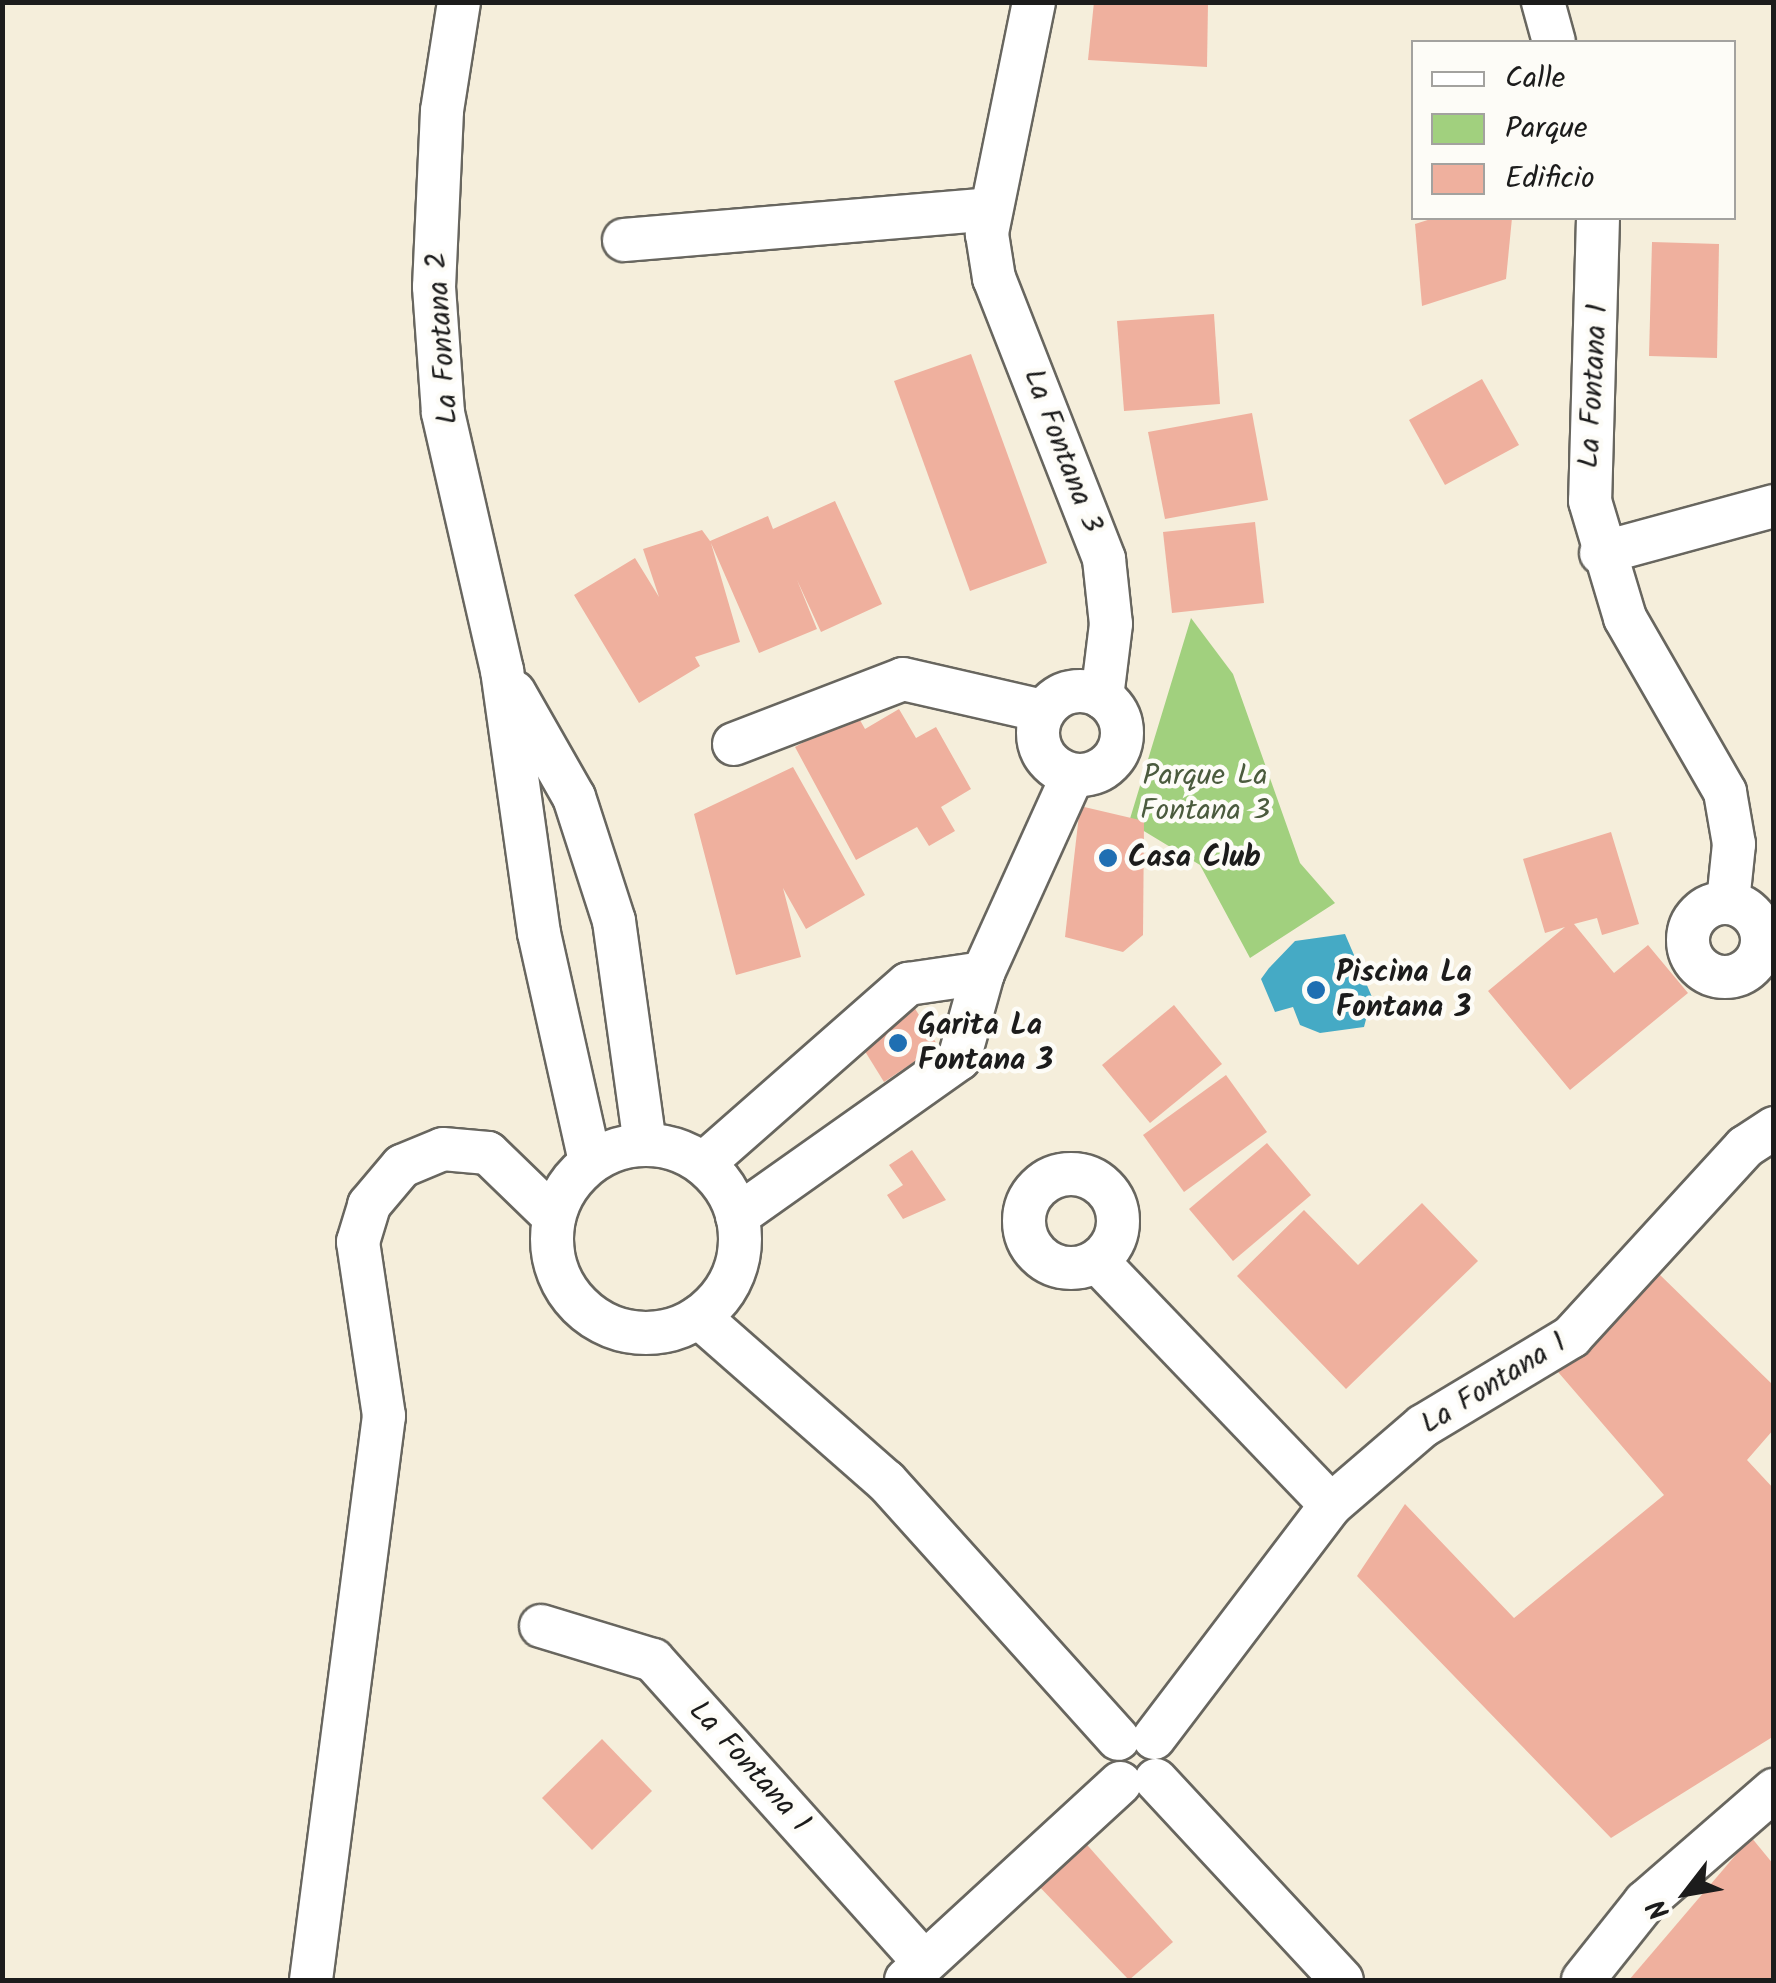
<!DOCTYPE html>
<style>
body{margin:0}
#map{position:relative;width:1776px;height:1983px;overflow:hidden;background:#f5eedb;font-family:Kalam,sans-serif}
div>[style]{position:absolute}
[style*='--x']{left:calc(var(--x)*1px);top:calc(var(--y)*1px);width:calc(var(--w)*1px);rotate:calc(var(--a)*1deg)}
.green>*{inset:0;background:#a1d07e}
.water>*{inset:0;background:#45aac5}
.building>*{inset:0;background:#efb09e}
.roads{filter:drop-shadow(2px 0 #68665f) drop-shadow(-2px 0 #68665f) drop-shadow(0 2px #68665f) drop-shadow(0 -2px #68665f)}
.minor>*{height:42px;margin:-21px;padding:0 21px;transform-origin:21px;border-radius:21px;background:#fff}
.minor>.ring{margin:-21px;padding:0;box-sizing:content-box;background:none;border:42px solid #fff;border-radius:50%}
.dots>*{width:28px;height:28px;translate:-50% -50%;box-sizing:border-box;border:5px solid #fdfcf7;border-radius:50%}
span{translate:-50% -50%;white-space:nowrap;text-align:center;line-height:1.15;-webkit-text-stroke:9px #fdfcf7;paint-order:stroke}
.street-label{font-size:30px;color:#1c1c1c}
.park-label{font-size:30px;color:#4b5b3e}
.poi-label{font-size:30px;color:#1c1c1c;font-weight:700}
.left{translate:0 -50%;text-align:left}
.frame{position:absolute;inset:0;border:5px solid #1c1c1c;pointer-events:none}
.legend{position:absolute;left:1411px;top:40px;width:325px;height:180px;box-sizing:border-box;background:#fdfcf7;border:2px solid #a3a29f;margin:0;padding:12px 18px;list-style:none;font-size:30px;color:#1c1c1c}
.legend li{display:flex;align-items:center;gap:20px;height:50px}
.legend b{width:50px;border:2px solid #a3a29f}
.north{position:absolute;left:1636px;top:1843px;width:100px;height:100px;-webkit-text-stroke:8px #fdfcf7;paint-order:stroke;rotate:239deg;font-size:28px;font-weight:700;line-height:40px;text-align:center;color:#1c1c1c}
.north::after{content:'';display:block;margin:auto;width:35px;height:45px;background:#1c1c1c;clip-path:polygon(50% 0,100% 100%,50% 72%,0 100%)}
</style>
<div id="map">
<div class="green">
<div style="clip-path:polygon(1191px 618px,1233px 674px,1300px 863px,1335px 903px,1250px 958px,1200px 865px,1129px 822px)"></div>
</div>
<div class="water">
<div style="clip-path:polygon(1345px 934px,1372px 997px,1364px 1027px,1320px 1033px,1300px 1025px,1293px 1007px,1275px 1012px,1261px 979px,1269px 968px,1295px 941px)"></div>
</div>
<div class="building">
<div style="clip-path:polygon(1094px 2px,1208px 2px,1207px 67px,1088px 60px)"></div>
<div style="clip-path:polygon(1434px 218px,1512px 218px,1506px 279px,1422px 306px,1415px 224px)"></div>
<div style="clip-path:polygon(1652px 242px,1719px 244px,1717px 358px,1649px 356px)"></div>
<div style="clip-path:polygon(1214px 314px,1220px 404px,1124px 411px,1117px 321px)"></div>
<div style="clip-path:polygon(971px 354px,1047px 563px,970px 591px,894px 381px)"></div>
<div style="clip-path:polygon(1482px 379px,1519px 445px,1445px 485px,1409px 420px)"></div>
<div style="clip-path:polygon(1252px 413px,1268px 500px,1165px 519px,1148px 432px)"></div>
<div style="clip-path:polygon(835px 501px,882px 604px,821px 632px,797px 580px,817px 629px,759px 653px,711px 543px,740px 642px,695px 657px,700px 666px,639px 703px,574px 595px,635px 558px,659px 597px,643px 549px,702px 530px,710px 541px,768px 516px,773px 529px)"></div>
<div style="clip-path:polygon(1255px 522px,1264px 603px,1172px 613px,1163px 532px)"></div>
<div style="clip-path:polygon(899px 709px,916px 738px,936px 727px,971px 789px,941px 807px,955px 831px,929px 846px,917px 827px,856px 860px,795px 747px,856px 713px,865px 729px)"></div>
<div style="clip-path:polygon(793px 767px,865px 895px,806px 929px,783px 888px,801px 957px,736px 975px,694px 814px)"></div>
<div style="clip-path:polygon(1080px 806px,1144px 821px,1143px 935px,1123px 952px,1065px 937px)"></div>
<div style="clip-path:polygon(1611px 832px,1639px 924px,1602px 935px,1597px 918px,1574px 924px,1614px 973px,1648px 945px,1688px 993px,1570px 1090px,1488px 991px,1565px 927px,1545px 933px,1523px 859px)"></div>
<div style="clip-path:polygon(911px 1002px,938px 1046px,884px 1082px,858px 1040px)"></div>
<div style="clip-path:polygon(1174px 1005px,1222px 1064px,1150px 1123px,1102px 1065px)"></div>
<div style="clip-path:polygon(1226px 1075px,1267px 1132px,1184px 1192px,1143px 1135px)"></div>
<div style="clip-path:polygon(1267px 1143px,1311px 1195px,1233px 1261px,1189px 1209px)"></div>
<div style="clip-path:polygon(912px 1150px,946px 1200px,903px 1219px,887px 1195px,903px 1185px,889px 1165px)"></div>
<div style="clip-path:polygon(1422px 1203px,1478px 1261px,1346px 1389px,1237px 1276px,1304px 1210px,1358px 1265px)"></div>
<div style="clip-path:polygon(1657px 1272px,1774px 1386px,1774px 1429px,1747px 1460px,1774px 1489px,1774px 1736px,1611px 1838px,1357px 1576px,1405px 1504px,1514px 1618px,1664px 1495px,1552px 1365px)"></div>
<div style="clip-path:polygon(602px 1739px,652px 1791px,592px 1850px,542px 1798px)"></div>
<div style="clip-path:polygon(1751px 1837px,1774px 1865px,1774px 1980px,1629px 1980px)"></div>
<div style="clip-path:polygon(1081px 1838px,1173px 1942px,1129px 1980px,1033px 1880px)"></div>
</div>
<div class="roads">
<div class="minor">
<div style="--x:459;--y:2;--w:110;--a:98.9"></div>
<div style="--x:442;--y:111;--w:176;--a:92.6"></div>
<div style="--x:434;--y:287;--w:126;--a:85.9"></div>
<div style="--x:443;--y:413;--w:264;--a:77.1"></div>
<div style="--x:502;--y:670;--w:266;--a:82"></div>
<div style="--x:539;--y:933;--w:235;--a:77.4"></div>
<div style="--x:1034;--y:2;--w:237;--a:101.5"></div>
<div style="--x:987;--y:234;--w:45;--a:81"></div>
<div style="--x:994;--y:278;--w:302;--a:68.6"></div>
<div style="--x:1104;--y:559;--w:65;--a:83.9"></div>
<div style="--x:1111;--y:624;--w:74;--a:97"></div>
<div style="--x:1543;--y:2;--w:41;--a:74.6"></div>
<div style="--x:1598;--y:218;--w:283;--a:91.6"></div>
<div style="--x:1590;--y:501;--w:122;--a:73.3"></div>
<div style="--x:1625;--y:618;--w:201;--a:60.1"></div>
<div style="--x:1725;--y:792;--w:53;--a:80.2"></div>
<div style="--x:1734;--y:844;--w:58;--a:95.9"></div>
<div style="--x:624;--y:240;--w:367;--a:-4.8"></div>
<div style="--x:1601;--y:553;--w:179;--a:-15.2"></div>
<div class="ring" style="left:1038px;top:691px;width:42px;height:42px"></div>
<div style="--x:514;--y:692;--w:121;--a:60.3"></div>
<div style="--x:574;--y:797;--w:130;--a:72.1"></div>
<div style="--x:614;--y:921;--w:226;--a:82.1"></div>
<div style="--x:734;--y:744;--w:181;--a:-21"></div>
<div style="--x:903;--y:679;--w:144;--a:12.9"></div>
<div class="ring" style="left:1688px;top:903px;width:32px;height:32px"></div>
<div class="ring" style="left:552px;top:1145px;width:146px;height:146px"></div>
<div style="--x:703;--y:1164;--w:273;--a:-41.3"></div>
<div style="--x:908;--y:984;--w:76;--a:-8.3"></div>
<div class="ring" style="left:1024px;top:1174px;width:52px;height:52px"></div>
<div style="--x:737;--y:1216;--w:272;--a:-35.3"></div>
<div style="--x:959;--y:1059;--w:89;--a:-74.4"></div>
<div style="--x:983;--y:973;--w:217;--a:-65.6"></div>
<div style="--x:1097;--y:1261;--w:338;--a:46.2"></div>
<div style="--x:699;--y:1317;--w:249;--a:41.3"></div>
<div style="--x:886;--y:1481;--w:347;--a:48"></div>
<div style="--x:541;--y:1626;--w:117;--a:16.9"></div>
<div style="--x:653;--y:1660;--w:404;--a:48.1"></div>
<div style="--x:1154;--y:1738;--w:293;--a:-52.8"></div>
<div style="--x:1331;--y:1505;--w:121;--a:-40.7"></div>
<div style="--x:1423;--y:1426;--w:173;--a:-31"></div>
<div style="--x:1571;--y:1337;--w:258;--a:-47.5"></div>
<div style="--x:1745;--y:1147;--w:35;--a:-33"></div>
<div style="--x:1156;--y:1780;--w:273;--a:47.1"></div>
<div style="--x:311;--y:1980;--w:569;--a:-82.63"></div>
<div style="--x:384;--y:1416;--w:176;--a:-98.5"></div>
<div style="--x:358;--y:1242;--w:39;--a:-73"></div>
<div style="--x:369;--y:1205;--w:51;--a:-49.8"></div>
<div style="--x:402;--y:1166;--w:44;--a:-22.5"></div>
<div style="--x:443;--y:1149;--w:45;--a:5.1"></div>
<div style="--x:488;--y:1153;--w:92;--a:44.1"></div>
<div style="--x:906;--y:1980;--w:291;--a:-42.6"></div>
<div style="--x:1583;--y:1980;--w:100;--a:-51.5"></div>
<div style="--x:1645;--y:1902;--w:171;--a:-41"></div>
</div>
</div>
<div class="dots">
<div style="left:1108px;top:858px;background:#1f6fb2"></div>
<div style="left:1316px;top:990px;background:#1f6fb2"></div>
<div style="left:898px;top:1043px;background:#1f6fb2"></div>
</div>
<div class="street-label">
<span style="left:443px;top:338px;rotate:-94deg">La Fontana 2</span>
<span style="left:1594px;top:386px;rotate:-87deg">La Fontana 1</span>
<span style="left:1062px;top:451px;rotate:69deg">La Fontana 3</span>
<span style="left:1494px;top:1384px;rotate:-32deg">La Fontana 1</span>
<span style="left:749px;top:1767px;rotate:48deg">La Fontana 1</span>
</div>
<div class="park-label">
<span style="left:1205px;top:793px">Parque La<br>Fontana 3</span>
</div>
<div class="poi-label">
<span class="left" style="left:1128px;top:858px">Casa Club</span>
<span class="left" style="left:1336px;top:990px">Piscina La<br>Fontana 3</span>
<span class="left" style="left:918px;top:1043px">Garita La<br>Fontana 3</span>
</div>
<div class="frame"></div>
<ul class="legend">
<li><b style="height:12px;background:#fff"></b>Calle</li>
<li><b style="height:28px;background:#a1d07e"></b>Parque</li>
<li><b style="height:28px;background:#efb09e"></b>Edificio</li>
</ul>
<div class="north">N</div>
</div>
